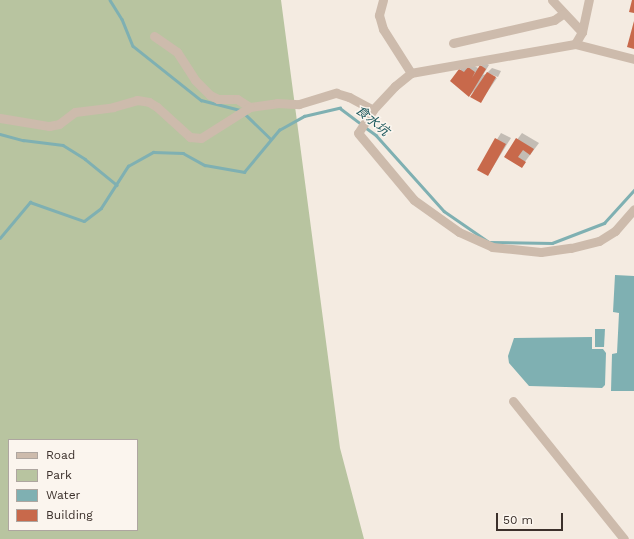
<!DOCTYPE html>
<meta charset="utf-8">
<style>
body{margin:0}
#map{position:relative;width:634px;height:539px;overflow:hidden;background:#f4ebe1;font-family:"Work Sans","Noto Sans TC",sans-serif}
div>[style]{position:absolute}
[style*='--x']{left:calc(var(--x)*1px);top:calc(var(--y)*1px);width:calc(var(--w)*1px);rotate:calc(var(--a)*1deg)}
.green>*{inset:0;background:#b8c4a0}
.water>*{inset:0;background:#7fb0b2}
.shadow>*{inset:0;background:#0003}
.stream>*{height:2.5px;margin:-1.25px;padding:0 1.25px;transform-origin:1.25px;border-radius:1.25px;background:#7fb0b2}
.building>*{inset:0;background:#c8694b}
.minor>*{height:9px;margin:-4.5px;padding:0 4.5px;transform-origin:4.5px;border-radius:4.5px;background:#cdbbac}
span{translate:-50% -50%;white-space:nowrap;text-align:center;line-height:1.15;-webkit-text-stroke:3px #fbf5ee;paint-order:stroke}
.water-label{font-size:13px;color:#1f5a5e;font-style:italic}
.legend{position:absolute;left:8px;top:439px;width:130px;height:92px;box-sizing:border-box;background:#fbf5ee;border:1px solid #aea6a0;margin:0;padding:5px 7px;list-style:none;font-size:12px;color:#3b302b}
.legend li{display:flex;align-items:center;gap:8px;height:20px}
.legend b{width:20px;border:1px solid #aea6a0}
.scale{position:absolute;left:496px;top:513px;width:67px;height:18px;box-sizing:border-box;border:2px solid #3b302b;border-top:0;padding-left:5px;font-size:12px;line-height:14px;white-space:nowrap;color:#3b302b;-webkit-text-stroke:3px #fbf5ee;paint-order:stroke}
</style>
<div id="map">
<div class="green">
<div style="clip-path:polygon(evenodd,0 0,281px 0,340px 448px,364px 539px,0 539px,0 0,9px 440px,137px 440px,137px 530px,9px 530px,9px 440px)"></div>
</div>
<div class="water">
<div style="clip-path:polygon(615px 275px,634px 276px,634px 391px,611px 391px,612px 354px,617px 353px,619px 313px,613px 312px)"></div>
<div style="clip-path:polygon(595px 329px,605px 329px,604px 347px,595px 347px)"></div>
<div style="clip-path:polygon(592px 337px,592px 349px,603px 349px,606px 353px,605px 385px,602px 388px,529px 386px,509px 363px,508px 356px,514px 338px)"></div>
</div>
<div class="shadow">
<div style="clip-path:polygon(484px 62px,489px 65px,483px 75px,486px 74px,497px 78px,481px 101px,474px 91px,469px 96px,452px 81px,463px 66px,468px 69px,472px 64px,479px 69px)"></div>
<div style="clip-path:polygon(492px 68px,501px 71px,498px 77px,487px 73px)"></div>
<div style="clip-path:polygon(501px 133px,511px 138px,488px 175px,478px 170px)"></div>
<div style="clip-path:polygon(522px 133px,539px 143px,521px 167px,505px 156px)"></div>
</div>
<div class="stream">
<div style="--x:110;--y:0;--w:22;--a:58"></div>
<div style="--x:122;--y:19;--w:29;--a:68"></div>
<div style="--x:133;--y:46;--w:87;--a:38.5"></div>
<div style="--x:201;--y:100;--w:40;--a:14.4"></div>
<div style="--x:244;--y:113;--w:37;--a:44"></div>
<div style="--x:365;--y:127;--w:14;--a:36"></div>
<div style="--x:376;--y:135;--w:102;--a:48.2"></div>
<div style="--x:444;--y:211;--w:55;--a:34.6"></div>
<div style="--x:489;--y:242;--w:63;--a:0.9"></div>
<div style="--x:552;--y:243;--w:56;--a:-21"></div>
<div style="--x:604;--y:223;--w:45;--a:-47.7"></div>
<div style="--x:0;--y:134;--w:24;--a:15"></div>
<div style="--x:23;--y:140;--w:40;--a:7.1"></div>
<div style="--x:63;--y:145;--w:26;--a:32"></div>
<div style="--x:85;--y:159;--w:41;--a:39.1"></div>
<div style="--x:0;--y:238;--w:47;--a:-50.2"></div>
<div style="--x:30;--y:202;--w:57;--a:19.4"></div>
<div style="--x:84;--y:221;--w:21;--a:-37"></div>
<div style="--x:101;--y:208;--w:50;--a:-57.3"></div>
<div style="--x:128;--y:166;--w:29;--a:-29"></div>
<div style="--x:153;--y:152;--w:30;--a:2"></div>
<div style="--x:183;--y:153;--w:25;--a:29"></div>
<div style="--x:205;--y:165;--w:40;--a:10"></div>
<div style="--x:244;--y:172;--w:55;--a:-50.2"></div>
<div style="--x:279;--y:130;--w:29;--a:-29"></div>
<div style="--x:304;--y:116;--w:37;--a:-13"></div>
<div style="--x:340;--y:108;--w:26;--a:37"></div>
</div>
<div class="building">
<div style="clip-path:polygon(632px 0,634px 0,634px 13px,629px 12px)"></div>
<div style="clip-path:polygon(634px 21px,634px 49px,627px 47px)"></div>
<div style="clip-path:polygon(480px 65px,486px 69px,469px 97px,450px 81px,459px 69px,464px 72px,468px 67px,475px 72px,472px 78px)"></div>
<div style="clip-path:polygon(487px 72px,496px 77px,481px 103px,470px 97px)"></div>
<div style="clip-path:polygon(495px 138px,506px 144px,488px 176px,477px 170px)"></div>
<div style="clip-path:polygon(516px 138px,534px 149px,530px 155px,523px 150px,518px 157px,526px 162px,522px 168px,504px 157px)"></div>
</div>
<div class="minor">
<div style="--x:383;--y:0;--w:16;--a:105"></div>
<div style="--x:379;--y:15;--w:15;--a:74"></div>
<div style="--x:383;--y:29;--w:52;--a:57.5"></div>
<div style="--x:552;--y:0;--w:44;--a:46.8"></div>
<div style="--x:154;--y:36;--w:28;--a:35"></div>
<div style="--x:177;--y:52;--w:33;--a:57"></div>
<div style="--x:195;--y:80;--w:21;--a:45"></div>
<div style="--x:210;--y:95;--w:9;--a:27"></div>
<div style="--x:218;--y:99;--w:19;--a:0"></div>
<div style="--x:237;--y:99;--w:15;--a:32"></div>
<div style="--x:250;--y:107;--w:27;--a:-8"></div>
<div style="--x:277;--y:103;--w:22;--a:3"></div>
<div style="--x:299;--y:104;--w:39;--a:-17"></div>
<div style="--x:336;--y:93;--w:14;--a:17"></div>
<div style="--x:349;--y:97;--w:27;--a:28"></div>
<div style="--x:453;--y:43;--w:104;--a:-12.8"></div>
<div style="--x:554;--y:20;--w:11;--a:-34"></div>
<div style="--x:575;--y:44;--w:14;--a:-60"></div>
<div style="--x:582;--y:32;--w:33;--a:-78"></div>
<div style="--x:634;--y:59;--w:61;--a:-165.7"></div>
<div style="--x:575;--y:44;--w:167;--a:170"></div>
<div style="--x:411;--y:73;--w:21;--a:141"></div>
<div style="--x:395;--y:86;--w:33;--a:133"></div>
<div style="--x:373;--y:110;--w:27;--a:123"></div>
<div style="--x:358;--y:133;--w:87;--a:50.1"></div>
<div style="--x:414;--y:200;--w:55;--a:35.4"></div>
<div style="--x:459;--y:232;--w:36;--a:24"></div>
<div style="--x:492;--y:247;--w:49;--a:5.8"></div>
<div style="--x:541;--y:252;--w:30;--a:-8"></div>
<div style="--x:571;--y:248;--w:29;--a:-14"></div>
<div style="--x:599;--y:241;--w:19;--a:-32"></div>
<div style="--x:615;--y:231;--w:29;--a:-49"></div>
<div style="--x:0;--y:118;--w:50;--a:9.3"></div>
<div style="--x:49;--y:126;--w:10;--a:-11"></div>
<div style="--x:59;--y:124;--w:20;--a:-37"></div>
<div style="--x:75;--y:112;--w:38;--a:-7"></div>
<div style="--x:113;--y:107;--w:25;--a:-16"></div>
<div style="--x:137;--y:100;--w:12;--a:9"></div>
<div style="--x:149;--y:102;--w:9;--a:32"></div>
<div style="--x:157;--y:107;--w:45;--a:42.3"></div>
<div style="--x:190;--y:137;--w:11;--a:5"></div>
<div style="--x:201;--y:138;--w:58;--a:-32.3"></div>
<div style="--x:513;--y:401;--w:177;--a:51.2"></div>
</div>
<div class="water-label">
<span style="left:372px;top:121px;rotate:40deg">食水坑</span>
</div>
<ul class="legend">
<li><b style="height:5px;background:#cdbbac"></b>Road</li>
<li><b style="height:11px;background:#b8c4a0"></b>Park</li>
<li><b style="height:11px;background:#7fb0b2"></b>Water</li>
<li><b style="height:11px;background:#c8694b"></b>Building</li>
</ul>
<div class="scale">50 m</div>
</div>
